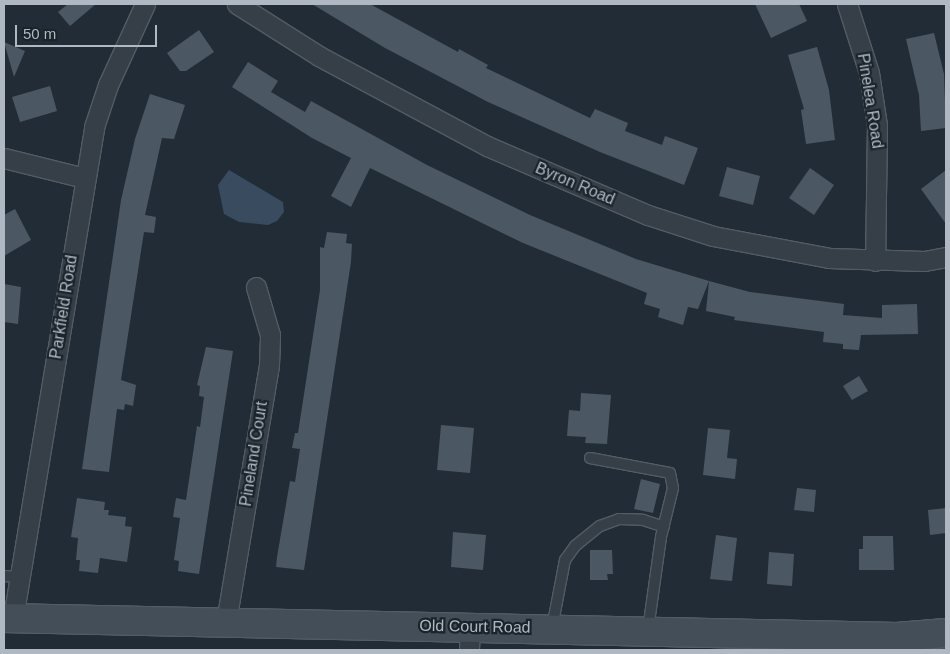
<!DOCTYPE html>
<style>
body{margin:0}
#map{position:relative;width:950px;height:654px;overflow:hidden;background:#222c36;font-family:Helvetica,sans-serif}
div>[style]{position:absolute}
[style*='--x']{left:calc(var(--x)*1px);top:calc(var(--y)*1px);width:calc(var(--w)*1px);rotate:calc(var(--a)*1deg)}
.water>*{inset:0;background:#394b5e}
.building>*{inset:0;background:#4b5762}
.roads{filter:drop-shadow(1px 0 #535c64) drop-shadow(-1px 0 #535c64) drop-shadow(0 1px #535c64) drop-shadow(0 -1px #535c64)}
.service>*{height:10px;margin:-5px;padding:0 5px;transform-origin:5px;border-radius:5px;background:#363e47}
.minor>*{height:19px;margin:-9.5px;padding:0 9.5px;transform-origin:9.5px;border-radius:9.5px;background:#363e47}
.secondary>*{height:28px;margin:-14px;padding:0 14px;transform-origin:14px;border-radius:14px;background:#444e59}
span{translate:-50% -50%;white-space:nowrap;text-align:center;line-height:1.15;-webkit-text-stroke:4.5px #1b232b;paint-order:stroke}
.street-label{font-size:16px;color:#b0b9c3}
.frame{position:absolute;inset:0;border:5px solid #b0b9c3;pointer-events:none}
.scale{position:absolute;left:15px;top:25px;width:142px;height:22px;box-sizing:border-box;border:2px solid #b0b9c3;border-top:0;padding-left:6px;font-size:15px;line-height:18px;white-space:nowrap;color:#b0b9c3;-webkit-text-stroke:4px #1b232b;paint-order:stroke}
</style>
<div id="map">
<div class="water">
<div style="clip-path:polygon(229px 170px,283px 202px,284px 212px,277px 221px,268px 225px,239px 222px,224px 214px,218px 185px)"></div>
</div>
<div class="building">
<div style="clip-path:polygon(68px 4px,96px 4px,70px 26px,58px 12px)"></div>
<div style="clip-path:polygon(312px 4px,370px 4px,458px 52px,459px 49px,488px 65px,486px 68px,590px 118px,595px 109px,628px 123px,625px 131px,662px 145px,665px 136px,698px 148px,684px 185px,600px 152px,488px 102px,385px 48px)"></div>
<div style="clip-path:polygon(755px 4px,799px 4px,807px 21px,771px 38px)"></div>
<div style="clip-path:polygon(199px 30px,214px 52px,186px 71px,180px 71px,167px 53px)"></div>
<div style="clip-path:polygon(934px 33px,944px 74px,946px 128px,921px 131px,919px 95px,906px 39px)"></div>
<div style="clip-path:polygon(4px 42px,25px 51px,14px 77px)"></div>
<div style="clip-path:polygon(817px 47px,829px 90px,835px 140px,806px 144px,801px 110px,804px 109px,788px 55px)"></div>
<div style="clip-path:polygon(248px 62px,278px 81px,271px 92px,305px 112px,311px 101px,427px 165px,530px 215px,636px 259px,709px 281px,698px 309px,688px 307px,683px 325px,658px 317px,660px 309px,644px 304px,647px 293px,523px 243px,370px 168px,351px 207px,331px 196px,351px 158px,312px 138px,232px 87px)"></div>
<div style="clip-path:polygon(50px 86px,57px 111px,20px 122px,12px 97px)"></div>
<div style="clip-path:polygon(150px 94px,185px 105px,174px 139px,162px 138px,145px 215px,156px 217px,154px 233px,144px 232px,121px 380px,136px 385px,133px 406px,125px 404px,124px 410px,117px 409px,109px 472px,82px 469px,121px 200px,135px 139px)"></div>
<div style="clip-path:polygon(727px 167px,760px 176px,753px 205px,719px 196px)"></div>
<div style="clip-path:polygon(810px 168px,834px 185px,814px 215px,789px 198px)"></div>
<div style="clip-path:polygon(946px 170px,946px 224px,921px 189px)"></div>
<div style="clip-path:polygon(15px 209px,31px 240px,4px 256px,4px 215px)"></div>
<div style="clip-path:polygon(327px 232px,347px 234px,346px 243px,352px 244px,351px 262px,304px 570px,276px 567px,277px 557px,290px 481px,295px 482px,300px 449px,292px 448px,295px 433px,298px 433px,320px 290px,320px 247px,324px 248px)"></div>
<div style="clip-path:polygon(709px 281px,750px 292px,844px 304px,843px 315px,882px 318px,882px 305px,917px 304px,918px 334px,861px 335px,859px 350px,843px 349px,843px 344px,823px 342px,824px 332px,734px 320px,735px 317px,706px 311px)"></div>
<div style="clip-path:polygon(4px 284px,21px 287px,18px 324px,4px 322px)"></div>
<div style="clip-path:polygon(206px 347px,233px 351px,199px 574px,178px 571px,179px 561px,174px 560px,180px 518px,173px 517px,176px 498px,186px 500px,197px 426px,200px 427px,204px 397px,199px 396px,200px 386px,197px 385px)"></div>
<div style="clip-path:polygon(859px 376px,868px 391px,852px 400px,843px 386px)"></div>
<div style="clip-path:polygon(581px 393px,611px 395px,607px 444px,585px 443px,586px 437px,567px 436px,569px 410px,580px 411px)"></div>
<div style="clip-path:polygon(441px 425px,474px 428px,470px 473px,437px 470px)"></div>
<div style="clip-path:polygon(708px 428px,730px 430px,727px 458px,737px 459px,735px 479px,703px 475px)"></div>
<div style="clip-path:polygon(641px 479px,660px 484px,653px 513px,634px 509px)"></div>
<div style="clip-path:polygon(797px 488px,816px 490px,814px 512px,794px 510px)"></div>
<div style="clip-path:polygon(77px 498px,105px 502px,104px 510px,109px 510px,108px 515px,126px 517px,125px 526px,132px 527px,127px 562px,100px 558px,98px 573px,79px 571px,80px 560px,76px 560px,78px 538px,71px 537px)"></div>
<div style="clip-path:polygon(946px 508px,946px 533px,930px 535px,928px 510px)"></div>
<div style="clip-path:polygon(453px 532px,486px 535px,483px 570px,451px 567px)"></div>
<div style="clip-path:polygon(716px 535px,737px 538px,732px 581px,710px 579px)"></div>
<div style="clip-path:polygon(863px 536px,893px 536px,894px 570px,859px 570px,859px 549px,863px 549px)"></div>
<div style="clip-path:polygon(590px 550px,612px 550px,613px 574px,607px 574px,608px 580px,590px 580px)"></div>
<div style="clip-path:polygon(769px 552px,794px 554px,792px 586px,767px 584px)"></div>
</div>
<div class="roads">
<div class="service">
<div style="--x:590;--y:458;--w:81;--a:10.6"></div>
<div style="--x:670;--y:473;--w:15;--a:79"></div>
<div style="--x:673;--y:488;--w:50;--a:103.8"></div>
<div style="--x:661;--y:537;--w:94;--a:98"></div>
<div style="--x:4;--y:576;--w:17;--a:3"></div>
<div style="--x:552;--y:628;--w:69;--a:-79.2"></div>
<div style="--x:565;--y:560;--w:17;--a:-54"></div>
<div style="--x:575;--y:546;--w:32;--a:-39"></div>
<div style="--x:600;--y:526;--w:20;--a:-20"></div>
<div style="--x:619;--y:519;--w:24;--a:2"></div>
<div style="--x:643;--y:520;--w:22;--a:18"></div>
</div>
<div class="minor">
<div style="--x:237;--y:4;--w:97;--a:32.4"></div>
<div style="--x:319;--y:56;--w:191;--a:28.2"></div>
<div style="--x:487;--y:146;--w:175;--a:23.2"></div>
<div style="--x:648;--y:215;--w:68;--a:17.9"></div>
<div style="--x:713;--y:236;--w:118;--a:10.7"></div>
<div style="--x:829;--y:258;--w:95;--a:1.8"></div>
<div style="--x:924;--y:261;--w:22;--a:-10"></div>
<div style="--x:847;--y:4;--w:72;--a:72.3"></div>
<div style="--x:869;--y:73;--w:53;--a:81.3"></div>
<div style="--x:877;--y:125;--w:136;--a:90.8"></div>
<div style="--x:4;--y:158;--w:83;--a:13.9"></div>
<div style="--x:13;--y:618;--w:498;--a:-80.6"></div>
<div style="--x:94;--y:127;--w:44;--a:-71.6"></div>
<div style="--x:108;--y:85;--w:89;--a:-65.4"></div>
<div style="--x:226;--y:622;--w:261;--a:-80.5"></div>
<div style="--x:269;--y:365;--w:30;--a:-88"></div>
<div style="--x:270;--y:335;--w:50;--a:-106.3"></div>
<div style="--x:469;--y:650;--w:23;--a:-88"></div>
</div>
<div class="secondary">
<div style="--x:4;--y:618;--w:893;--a:1.22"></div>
<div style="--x:897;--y:637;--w:49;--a:-4.7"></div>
</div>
</div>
<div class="street-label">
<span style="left:870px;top:101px;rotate:81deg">Pinelea Road</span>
<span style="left:575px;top:184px;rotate:23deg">Byron Road</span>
<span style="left:64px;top:307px;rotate:-81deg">Parkfield Road</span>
<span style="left:254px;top:454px;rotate:-81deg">Pineland Court</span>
<span style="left:475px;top:627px;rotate:1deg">Old Court Road</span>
</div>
<div class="frame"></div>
<div class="scale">50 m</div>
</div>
